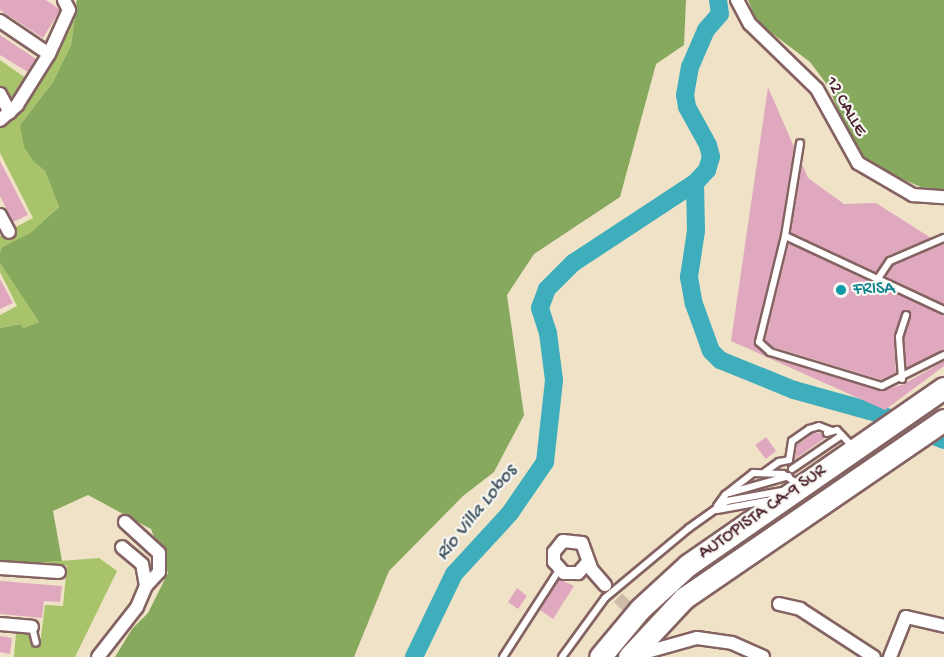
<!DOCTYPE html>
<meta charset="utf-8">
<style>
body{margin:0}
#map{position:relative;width:944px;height:657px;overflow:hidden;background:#f0e2c7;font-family:"Gochi Hand",sans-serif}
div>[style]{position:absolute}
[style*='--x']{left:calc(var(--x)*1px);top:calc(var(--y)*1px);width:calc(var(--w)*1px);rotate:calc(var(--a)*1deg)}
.green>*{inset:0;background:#a8c36a}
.forest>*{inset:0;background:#86a95e}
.river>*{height:18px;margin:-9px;padding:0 9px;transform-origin:9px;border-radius:9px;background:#3faebc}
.building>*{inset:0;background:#dfa8be}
.street-tunnel>*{height:12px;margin-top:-6px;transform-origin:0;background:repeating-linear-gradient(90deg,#cfbba8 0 12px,transparent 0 18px)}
.roads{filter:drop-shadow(2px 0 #846362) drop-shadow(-2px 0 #846362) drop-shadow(0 2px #846362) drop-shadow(0 -2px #846362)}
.lane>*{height:6px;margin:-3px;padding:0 3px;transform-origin:3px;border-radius:3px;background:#fff}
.street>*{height:12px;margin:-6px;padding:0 6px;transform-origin:6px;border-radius:6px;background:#fff}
.highway>*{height:21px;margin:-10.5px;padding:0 10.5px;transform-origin:10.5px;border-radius:10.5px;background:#fff}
.dots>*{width:16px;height:16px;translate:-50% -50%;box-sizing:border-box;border:3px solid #f6f6f2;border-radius:50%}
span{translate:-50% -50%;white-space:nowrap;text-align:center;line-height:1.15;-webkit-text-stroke:4.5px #f6f6f2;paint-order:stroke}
.street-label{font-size:18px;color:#4a1f2b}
.culture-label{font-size:18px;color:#0d838f}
.left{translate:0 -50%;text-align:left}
.water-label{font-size:20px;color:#465865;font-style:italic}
</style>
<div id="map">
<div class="green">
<div style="clip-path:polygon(77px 0,71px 45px,53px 82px,20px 125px,34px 162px,45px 171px,59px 207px,30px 233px,2px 247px,0 253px,0 236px,14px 234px,12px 229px,33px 218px,0 153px,0 127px,16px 116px,53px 60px)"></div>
<div style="clip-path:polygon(0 60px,27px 79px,12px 103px,0 86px)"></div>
<div style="clip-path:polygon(0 263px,39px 322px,23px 328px,19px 324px,0 328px,0 315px,17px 306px,0 272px)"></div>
<div style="clip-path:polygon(99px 558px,117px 571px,75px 657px,14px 657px,16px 633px,31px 634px,31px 644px,40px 645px,45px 605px,63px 606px,67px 565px,59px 565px,58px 574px,9px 565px)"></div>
</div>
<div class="forest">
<div style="clip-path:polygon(77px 0,686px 0,684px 45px,656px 64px,620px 197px,534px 254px,507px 295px,524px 415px,494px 472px,463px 496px,389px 571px,354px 657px,115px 657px,132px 629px,148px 613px,168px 573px,151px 529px,88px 495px,53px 511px,62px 561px,0 565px,0 328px,20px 324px,23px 328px,39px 322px,0 263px,0 253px,2px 247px,30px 233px,59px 207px,45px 171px,34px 162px,24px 147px,20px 125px,53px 82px,71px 45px)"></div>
<div style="clip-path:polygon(748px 0,944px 0,944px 190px,921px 187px,876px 168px,854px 147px,828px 86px,810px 62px,757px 22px)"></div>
</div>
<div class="river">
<div style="--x:695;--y:183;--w:48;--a:88.8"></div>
<div style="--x:696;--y:231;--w:47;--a:98.7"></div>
<div style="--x:689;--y:277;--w:27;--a:80"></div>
<div style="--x:694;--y:304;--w:50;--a:70.1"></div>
<div style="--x:711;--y:351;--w:13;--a:45"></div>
<div style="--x:720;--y:360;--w:80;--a:22.1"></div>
<div style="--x:794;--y:390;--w:86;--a:15.5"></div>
<div style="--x:877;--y:413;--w:72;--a:21.9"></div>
<div style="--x:414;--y:657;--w:92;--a:-64.3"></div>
<div style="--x:454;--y:574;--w:83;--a:-47.4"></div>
<div style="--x:510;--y:513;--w:62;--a:-55.5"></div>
<div style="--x:545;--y:462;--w:82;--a:-83.7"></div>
<div style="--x:554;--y:380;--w:47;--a:-97.3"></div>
<div style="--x:548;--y:333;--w:26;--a:-108"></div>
<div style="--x:540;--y:308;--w:20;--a:-70"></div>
<div style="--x:547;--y:289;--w:37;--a:-45"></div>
<div style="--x:573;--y:263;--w:146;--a:-33.3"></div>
<div style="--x:695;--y:183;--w:18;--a:-47"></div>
<div style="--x:707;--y:170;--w:14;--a:-73"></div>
<div style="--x:711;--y:157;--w:12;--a:-104"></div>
<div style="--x:708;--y:145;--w:43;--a:-118.9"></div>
<div style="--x:687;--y:107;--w:12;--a:-99"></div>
<div style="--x:685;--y:95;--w:28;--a:-80"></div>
<div style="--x:690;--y:67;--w:40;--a:-66.6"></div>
<div style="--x:706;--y:30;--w:21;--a:-49"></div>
<div style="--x:720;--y:14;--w:14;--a:-98"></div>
</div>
<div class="building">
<div style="clip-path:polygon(0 0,46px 0,60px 10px,43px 38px,0 10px)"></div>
<div style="clip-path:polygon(0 35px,36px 59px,28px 72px,0 55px)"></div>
<div style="clip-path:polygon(768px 87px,794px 147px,780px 235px,754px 344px,768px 357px,881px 391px,904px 384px,944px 361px,944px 366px,885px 410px,731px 341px)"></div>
<div style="clip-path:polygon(0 161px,28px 215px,13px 222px,0 196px)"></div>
<div style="clip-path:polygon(802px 164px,808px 178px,844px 204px,876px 203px,931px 238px,887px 256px,876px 272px,791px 233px)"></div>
<div style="clip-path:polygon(789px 243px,944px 315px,944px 350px,906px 368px,904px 338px,911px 314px,905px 310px,894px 336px,896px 373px,882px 380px,773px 347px,765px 340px)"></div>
<div style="clip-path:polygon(944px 244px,944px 304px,885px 277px,893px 265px)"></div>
<div style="clip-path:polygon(0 279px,13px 303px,0 309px)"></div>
<div style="clip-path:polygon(814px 433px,822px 433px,825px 438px,795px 459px,797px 445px)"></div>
<div style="clip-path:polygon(766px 437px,776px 451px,766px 459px,755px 445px)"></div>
<div style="clip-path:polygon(559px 579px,574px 586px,553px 619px,540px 610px)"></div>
<div style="clip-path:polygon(0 581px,62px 586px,60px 602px,44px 601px,42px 618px,0 614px)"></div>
<div style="clip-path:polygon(517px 588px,527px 596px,518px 609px,508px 602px)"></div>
<div style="clip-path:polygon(0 636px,12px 638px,10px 654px,0 652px)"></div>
</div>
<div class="street-tunnel">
<div style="--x:605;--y:585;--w:57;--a:44.3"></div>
<div style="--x:646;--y:625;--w:15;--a:74"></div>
</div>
<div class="roads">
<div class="lane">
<div style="--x:785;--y:236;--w:94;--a:-80.8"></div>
<div style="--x:877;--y:280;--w:23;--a:-56"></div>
<div style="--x:890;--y:261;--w:59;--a:-23.1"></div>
<div style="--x:944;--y:310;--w:175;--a:-155"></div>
<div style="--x:785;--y:236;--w:109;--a:103.8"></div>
<div style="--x:759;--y:342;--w:15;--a:42"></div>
<div style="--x:770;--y:352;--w:117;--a:16.9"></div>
<div style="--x:882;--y:386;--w:69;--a:-26.6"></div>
<div style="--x:902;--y:379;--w:42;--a:-94.1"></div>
<div style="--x:899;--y:337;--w:23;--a:-72"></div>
<div style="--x:827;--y:433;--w:10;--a:-17"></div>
<div style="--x:837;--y:430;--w:22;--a:47"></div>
<div style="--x:792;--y:469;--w:60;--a:-34.2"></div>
<div style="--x:765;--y:472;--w:17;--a:-36"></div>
<div style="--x:779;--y:462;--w:10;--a:-11"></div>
<div style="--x:789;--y:460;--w:19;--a:-81"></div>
<div style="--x:792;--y:441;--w:21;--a:-35"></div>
<div style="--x:809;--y:429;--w:10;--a:-17"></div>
<div style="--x:819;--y:426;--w:14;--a:21"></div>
<div style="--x:729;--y:493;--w:62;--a:-15.8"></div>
<div style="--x:717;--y:506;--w:14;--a:-54"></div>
<div style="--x:725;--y:495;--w:36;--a:-38"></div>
<div style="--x:753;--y:473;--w:30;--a:2"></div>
<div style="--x:783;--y:474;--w:18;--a:34"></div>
<div style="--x:717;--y:510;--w:50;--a:-10.4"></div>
<div style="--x:32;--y:627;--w:16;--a:76"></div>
<div style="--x:503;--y:657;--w:103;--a:-57.2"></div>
<div style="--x:562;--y:657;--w:73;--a:-53.9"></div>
<div style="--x:605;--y:598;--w:109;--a:-39.8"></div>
<div style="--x:689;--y:528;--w:47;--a:-35.4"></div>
<div style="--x:727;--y:501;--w:56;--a:-10.3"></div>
</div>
<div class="street">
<div style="--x:737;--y:0;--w:27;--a:62"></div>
<div style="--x:750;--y:24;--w:93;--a:44.1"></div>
<div style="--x:817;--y:89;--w:85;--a:61"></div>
<div style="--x:858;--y:163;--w:64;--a:30.2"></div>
<div style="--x:913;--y:195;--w:31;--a:4"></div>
<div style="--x:0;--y:21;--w:59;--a:34"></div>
<div style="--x:0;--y:94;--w:21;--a:62"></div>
<div style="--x:0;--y:120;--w:23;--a:-41"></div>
<div style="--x:17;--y:105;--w:60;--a:-57.9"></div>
<div style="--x:49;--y:54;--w:48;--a:-65.6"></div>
<div style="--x:69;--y:10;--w:11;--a:-117"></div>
<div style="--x:0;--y:215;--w:19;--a:62"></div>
<div style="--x:125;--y:522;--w:46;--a:42.4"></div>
<div style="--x:159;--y:553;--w:19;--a:90"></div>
<div style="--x:159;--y:572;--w:19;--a:133"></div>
<div style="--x:588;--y:562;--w:15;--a:132"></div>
<div style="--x:578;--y:573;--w:14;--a:180"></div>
<div style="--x:564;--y:573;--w:15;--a:-132"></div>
<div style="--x:554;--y:562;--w:10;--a:-90"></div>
<div style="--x:554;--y:552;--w:14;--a:-51"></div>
<div style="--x:563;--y:541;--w:19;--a:6"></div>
<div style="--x:582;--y:543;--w:29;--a:70"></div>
<div style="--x:592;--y:570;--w:20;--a:49"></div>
<div style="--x:0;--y:568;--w:59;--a:3.9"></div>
<div style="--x:779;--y:604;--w:22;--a:13"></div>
<div style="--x:800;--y:609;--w:88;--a:33"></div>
<div style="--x:0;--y:624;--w:32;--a:5"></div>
<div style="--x:636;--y:655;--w:63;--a:-15.6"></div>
<div style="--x:697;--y:638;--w:35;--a:8"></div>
<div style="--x:732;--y:643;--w:34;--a:24"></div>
<div style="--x:98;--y:657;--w:63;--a:-52"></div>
<div style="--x:137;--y:607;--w:23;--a:-67"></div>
<div style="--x:146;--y:586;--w:22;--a:-100"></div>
<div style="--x:142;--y:564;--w:26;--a:-140"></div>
<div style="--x:890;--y:657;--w:43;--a:-68.2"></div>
<div style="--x:906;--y:617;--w:39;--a:13"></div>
</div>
<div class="highway">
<div style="--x:600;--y:657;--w:62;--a:-50.2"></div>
<div style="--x:640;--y:609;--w:65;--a:-42.5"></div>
<div style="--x:688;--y:565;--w:311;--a:-34.7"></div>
<div style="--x:629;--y:657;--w:81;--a:-47"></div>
<div style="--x:684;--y:598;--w:315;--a:-34.4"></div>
</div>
</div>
<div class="dots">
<div style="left:841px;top:290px;background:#0f9aa8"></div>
</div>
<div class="street-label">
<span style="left:845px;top:107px;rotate:60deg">12 CALLE</span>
<span style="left:763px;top:513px;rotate:-35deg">AUTOPISTA CA-9 SUR</span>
</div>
<div class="culture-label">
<span class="left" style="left:853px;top:290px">FRISA</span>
</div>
<div class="water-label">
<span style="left:477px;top:513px;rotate:-51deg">Río Villa Lobos</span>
</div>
</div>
